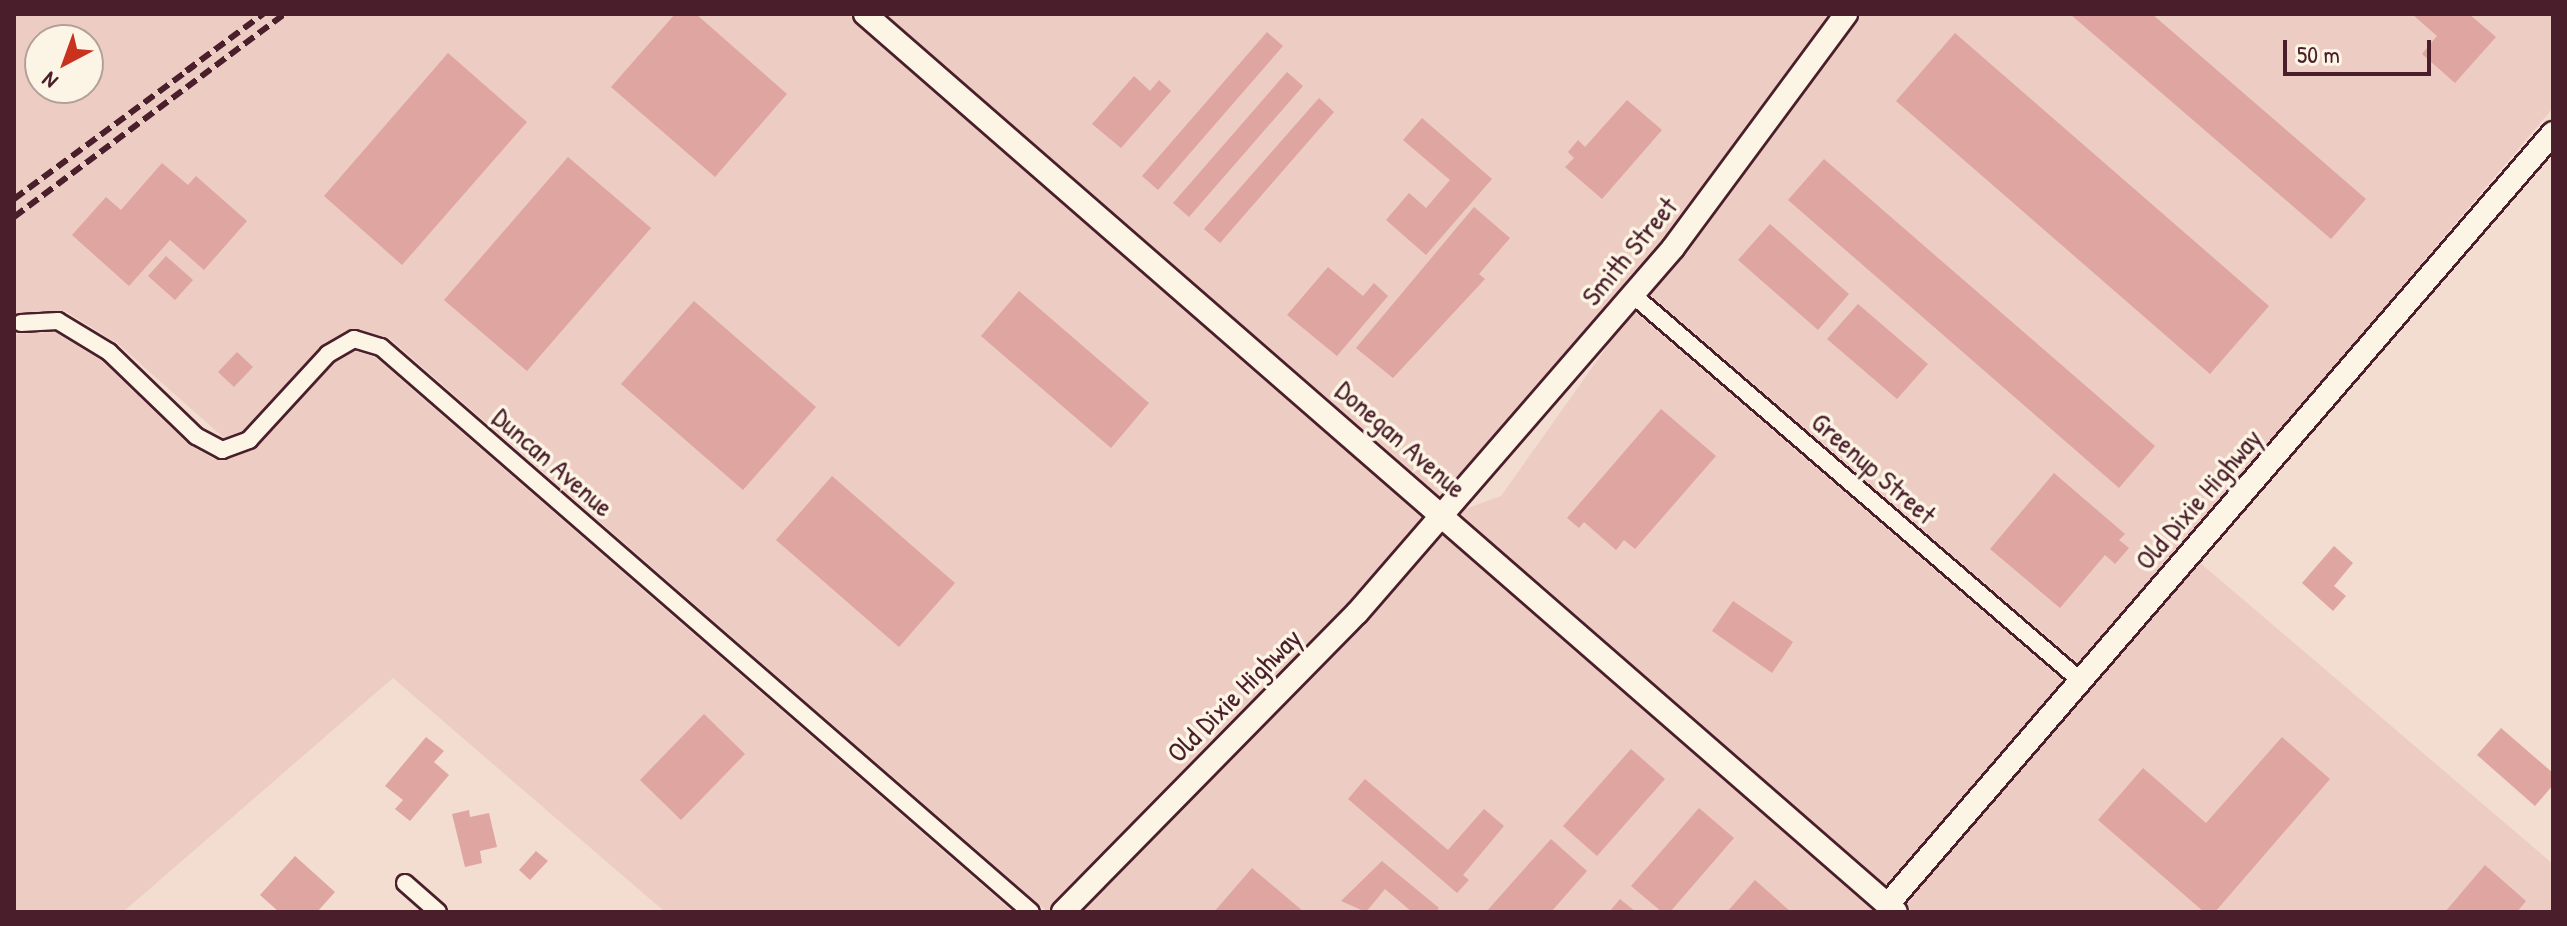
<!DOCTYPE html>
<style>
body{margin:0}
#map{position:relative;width:2567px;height:926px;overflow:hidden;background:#f3ddd1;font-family:"Patrick Hand",sans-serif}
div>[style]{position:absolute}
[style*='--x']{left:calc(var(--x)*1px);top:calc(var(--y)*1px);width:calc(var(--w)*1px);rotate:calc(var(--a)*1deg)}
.built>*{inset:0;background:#edccc3}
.building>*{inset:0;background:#dfa5a1}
.roads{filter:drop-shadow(2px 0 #4a1f2b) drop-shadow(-2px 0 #4a1f2b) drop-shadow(0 2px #4a1f2b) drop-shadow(0 -2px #4a1f2b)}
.street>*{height:16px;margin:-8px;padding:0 8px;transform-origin:8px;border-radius:8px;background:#fcf5e5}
.secondary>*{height:22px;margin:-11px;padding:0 11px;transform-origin:11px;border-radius:11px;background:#fcf5e5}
.rail>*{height:6px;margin-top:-3px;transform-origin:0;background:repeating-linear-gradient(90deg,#4a1f2b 0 12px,transparent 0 18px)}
span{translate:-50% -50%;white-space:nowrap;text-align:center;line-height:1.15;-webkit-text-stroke:7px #fcf5e5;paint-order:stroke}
.street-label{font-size:28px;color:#4a1f2b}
.frame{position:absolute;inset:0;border:16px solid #4a1f2b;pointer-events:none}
.north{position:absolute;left:24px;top:24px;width:80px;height:80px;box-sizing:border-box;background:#fcf5e5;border:2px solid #b59f9b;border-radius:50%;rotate:221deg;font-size:22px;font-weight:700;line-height:32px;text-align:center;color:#4a1f2b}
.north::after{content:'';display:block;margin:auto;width:28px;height:36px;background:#c8321e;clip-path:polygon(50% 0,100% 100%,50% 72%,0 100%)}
.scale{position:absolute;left:2283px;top:40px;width:148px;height:36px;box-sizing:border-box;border:4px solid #4a1f2b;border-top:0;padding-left:10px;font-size:24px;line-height:28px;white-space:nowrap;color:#4a1f2b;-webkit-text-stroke:6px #fcf5e5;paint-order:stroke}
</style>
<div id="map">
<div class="built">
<div style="clip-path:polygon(evenodd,14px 14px,848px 14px,1427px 516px,1349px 606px,1048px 912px,389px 338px,358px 329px,324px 344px,243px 431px,224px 438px,117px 343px,65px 311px,14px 313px,14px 14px,40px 40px,88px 40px,88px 88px,40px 88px,40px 40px)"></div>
<div style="clip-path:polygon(883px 14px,1834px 14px,1665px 242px,1442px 498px)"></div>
<div style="clip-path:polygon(1859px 14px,2553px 14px,2553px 108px,2081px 666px,1648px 293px)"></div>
<div style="clip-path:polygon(1633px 310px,2066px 683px,1888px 889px,1541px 584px,1579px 647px,1879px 912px,1078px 912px,1442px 529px,1484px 535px,1457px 512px,1501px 496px)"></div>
<div style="clip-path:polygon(55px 332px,102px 361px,188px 444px,216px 460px,256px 447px,334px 362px,355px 351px,375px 357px,1013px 912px,665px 912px,393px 678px,123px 912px,14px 912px,14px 334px)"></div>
<div style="clip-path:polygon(2198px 561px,2553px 864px,2553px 912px,1913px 912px,1903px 902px)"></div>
</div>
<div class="building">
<div style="clip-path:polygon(675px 14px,696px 14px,787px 94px,715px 177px,611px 87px)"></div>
<div style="clip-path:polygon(2070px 14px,2152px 14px,2366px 199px,2331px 239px)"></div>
<div style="clip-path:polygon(2412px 14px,2469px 14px,2496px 37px,2455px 83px,2422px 54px,2437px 36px)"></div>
<div style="clip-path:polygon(1267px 32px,1283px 46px,1158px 190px,1142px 176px)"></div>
<div style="clip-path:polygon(1955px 33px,2269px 306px,2210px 374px,1896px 101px)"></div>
<div style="clip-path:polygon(448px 53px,527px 122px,402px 265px,324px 196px)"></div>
<div style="clip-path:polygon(1287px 72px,1303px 86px,1189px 217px,1173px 203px)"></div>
<div style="clip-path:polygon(1134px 76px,1150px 91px,1159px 80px,1171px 91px,1121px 148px,1092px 124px)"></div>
<div style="clip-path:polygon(1319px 98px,1334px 112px,1220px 243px,1204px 229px)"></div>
<div style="clip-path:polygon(1627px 100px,1662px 130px,1602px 199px,1565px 167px,1574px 158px,1568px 152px,1578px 140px,1585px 147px)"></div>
<div style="clip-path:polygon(1422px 118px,1492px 179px,1426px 255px,1386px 220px,1409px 193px,1426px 208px,1450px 180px,1403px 140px)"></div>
<div style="clip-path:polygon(568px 157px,651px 228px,527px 371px,444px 300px)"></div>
<div style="clip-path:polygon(1824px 159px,2155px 446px,2119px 488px,1788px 200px)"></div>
<div style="clip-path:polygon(162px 163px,188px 185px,196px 176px,247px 221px,204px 270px,170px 240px,129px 286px,72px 235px,106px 197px,121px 210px)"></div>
<div style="clip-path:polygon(1474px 207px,1510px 238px,1479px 274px,1485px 279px,1393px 378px,1356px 348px)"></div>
<div style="clip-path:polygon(1770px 224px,1849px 294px,1818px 330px,1738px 260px)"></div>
<div style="clip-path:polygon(166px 256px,193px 280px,175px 300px,148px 276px)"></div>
<div style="clip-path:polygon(1328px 267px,1363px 296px,1374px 283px,1388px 296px,1337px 356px,1287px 315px)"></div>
<div style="clip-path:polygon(1019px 291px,1149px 403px,1111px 448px,981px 336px)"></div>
<div style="clip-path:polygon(694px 301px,816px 407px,743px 490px,621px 384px)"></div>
<div style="clip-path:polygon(1858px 304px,1928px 364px,1897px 399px,1827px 339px)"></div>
<div style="clip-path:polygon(237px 352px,253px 367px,234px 387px,218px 372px)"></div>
<div style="clip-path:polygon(1661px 409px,1716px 456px,1635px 549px,1624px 540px,1616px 550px,1584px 522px,1579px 528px,1567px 518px)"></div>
<div style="clip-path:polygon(2054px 473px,2125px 534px,2119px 540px,2129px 548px,2115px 564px,2105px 555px,2060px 608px,1990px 549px)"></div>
<div style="clip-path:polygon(832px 476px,955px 583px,899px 647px,776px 540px)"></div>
<div style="clip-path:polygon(2334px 546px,2353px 563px,2334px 586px,2346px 596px,2333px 611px,2302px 583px)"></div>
<div style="clip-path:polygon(1733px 601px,1793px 642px,1772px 673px,1712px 631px)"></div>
<div style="clip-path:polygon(704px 714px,745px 754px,681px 820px,640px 780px)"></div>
<div style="clip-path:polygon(2501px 728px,2553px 773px,2553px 785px,2535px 806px,2477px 755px)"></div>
<div style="clip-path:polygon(426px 737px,444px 751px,434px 762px,449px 775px,410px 821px,395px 809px,403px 800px,385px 786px)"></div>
<div style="clip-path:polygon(2282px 737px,2330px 779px,2215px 912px,2204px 912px,2098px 820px,2143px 768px,2206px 823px)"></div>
<div style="clip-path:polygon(1631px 749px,1665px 779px,1597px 856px,1563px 826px)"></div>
<div style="clip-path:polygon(1365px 779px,1448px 850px,1484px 809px,1504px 826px,1463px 875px,1469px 880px,1457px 893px,1348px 799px)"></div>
<div style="clip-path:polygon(1699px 808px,1734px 838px,1670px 912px,1662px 912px,1631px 886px)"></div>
<div style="clip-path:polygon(469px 810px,470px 817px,489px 813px,497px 847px,480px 851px,482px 863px,465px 867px,452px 814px)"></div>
<div style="clip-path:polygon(1551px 839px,1587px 871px,1551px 912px,1486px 912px)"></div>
<div style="clip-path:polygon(536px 851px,548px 861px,530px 880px,519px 870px)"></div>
<div style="clip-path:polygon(295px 856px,335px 892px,317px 912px,279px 912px,260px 895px)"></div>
<div style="clip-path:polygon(1382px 861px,1439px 908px,1436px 912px,1412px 912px,1385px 889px,1366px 912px,1341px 901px)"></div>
<div style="clip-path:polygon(2485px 865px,2526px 901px,2517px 912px,2445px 912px)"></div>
<div style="clip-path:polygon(1252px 868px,1304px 912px,1214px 912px)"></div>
<div style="clip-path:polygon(1755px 880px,1791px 912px,1727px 912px)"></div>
<div style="clip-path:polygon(1620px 899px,1636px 912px,1609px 912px)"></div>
</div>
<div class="roads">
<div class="street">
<div style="--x:1633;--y:295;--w:591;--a:40.75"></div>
<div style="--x:21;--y:323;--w:37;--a:-3"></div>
<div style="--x:58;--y:321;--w:60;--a:31.3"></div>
<div style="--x:109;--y:352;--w:121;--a:44"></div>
<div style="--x:196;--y:436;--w:30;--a:28"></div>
<div style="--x:222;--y:450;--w:29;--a:-20"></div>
<div style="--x:249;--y:440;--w:117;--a:-47.4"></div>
<div style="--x:328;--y:354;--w:30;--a:-30"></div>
<div style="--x:354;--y:339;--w:28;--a:17"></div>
<div style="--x:381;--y:347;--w:861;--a:41"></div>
<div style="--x:405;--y:883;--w:44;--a:41.3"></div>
</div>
<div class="secondary">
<div style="--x:865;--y:14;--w:1367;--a:41.06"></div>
<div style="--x:1888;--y:904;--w:1018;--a:-49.22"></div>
<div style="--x:1063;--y:912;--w:419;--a:-45.5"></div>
<div style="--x:1357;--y:613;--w:483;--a:-49.1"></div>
<div style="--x:1673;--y:248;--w:291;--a:-53.5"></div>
</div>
</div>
<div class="rail">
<div style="--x:186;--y:71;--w:96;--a:-36.5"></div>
<div style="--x:14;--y:199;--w:225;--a:-36.5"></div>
<div style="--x:14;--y:217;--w:338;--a:-36.9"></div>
</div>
<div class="street-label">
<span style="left:1629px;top:251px;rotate:-50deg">Smith Street</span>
<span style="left:1401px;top:439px;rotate:41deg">Donegan Avenue</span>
<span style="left:553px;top:462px;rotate:41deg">Duncan Avenue</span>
<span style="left:1874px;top:468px;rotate:41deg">Greenup Street</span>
<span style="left:2198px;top:499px;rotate:-49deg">Old Dixie Highway</span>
<span style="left:1234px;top:695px;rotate:-45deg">Old Dixie Highway</span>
</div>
<div class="frame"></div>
<div class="north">N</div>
<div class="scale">50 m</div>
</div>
